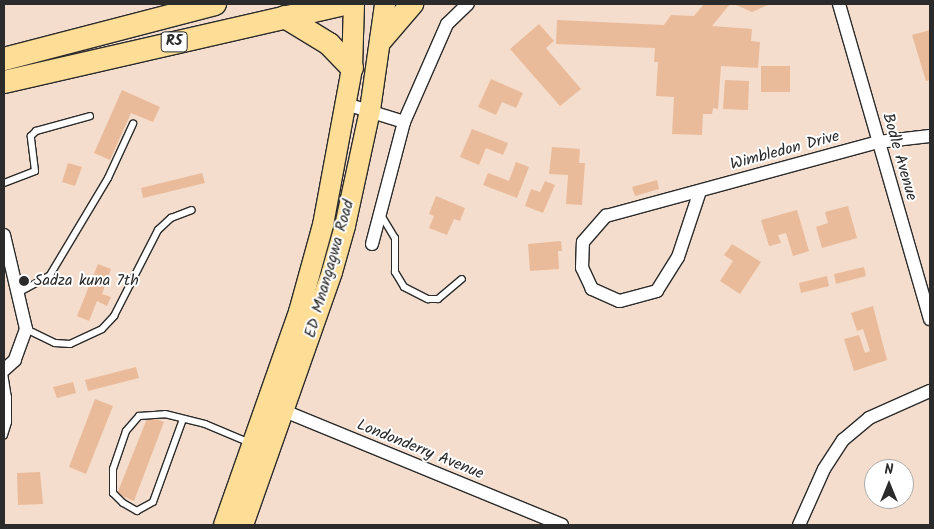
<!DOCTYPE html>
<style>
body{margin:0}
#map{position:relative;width:934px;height:529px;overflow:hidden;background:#f9ebe1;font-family:Kalam,sans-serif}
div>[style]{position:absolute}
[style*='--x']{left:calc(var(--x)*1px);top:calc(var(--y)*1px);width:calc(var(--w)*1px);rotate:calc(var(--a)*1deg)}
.built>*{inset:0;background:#f4ddcc}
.building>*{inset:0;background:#eabb9a}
.roads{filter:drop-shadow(1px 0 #2b2b2b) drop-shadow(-1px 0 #2b2b2b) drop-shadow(0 1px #2b2b2b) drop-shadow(0 -1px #2b2b2b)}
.lane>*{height:6px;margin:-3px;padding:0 3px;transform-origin:3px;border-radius:3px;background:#fff}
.street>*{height:12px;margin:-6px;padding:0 6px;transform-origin:6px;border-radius:6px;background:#fff}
.primary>*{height:20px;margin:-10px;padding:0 10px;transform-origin:10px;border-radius:10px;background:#fedd96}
.highway>*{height:22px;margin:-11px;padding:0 11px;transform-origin:11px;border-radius:11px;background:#fedd96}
.dots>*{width:14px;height:14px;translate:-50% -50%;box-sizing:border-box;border:2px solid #fff;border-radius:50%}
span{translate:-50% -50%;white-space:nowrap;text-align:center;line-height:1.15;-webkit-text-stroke:4px #fff;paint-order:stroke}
.shield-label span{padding:1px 4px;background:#fff;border:1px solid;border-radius:4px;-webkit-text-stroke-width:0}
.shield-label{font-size:15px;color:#2b2b2b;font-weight:700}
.street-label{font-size:16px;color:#2b2b2b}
.poi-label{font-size:16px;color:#2b2b2b}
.left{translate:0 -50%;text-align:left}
.frame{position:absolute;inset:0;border:5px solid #2b2b2b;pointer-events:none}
.north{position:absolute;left:864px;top:459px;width:50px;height:50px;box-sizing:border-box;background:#fff;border:1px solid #aaa;border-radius:50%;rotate:0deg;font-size:14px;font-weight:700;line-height:20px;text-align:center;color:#2b2b2b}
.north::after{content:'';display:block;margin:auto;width:18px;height:22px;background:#2b2b2b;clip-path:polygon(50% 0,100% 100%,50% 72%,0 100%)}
</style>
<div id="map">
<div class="built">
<div style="clip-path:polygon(evenodd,4px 4px,930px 4px,930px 525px,4px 525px,4px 4px,874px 469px,904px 469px,904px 499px,874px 499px,874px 469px)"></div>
</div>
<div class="building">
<div style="clip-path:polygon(704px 4px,730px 4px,712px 26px,752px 29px,751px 41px,760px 42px,758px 68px,721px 66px,718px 109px,713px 108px,712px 114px,703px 114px,702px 135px,672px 134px,674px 97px,656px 96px,658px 62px,654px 62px,655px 48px,556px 44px,557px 20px,664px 25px,671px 15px,694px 16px)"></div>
<div style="clip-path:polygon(734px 4px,770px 4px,752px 12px)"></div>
<div style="clip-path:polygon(539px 24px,554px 41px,546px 48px,581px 89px,560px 106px,510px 49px)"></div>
<div style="clip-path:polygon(930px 30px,930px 80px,926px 81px,912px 35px)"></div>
<div style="clip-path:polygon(761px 66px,790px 66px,790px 92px,761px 92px)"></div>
<div style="clip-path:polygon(491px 79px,523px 93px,516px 108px,502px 102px,496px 115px,478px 107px)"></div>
<div style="clip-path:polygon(725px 80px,749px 81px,748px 110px,723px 109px)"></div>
<div style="clip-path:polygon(122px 90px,160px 107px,153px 122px,131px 113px,110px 160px,94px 153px)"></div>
<div style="clip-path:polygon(472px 129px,508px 143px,503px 155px,486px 148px,479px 165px,460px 157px)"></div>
<div style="clip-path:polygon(552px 147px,580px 149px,579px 163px,585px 163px,582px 205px,566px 204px,568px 175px,549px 174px)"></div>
<div style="clip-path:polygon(516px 162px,529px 167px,517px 198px,483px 185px,488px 173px,509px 181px)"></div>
<div style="clip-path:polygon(68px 163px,82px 167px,75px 186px,62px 182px)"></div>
<div style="clip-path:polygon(202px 173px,205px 183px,143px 198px,141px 188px)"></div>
<div style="clip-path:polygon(657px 180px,659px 189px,635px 196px,632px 187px)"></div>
<div style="clip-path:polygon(545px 181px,555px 185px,543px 213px,525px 206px,531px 189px,540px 192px)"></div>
<div style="clip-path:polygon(436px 196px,465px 208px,460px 221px,454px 219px,447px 235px,429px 228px,434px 216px,429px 214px)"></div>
<div style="clip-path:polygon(848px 206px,857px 238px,822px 248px,816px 227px,828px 223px,825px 212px)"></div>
<div style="clip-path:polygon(797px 210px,809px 251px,793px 256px,786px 233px,778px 235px,781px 243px,769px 246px,761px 220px)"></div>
<div style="clip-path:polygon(561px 241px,562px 251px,558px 251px,559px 269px,530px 271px,528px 244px)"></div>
<div style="clip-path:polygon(732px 244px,761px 262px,740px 294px,720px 281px,733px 261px,724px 255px)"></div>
<div style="clip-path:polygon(98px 264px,111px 269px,102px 294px,111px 297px,107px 306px,97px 301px,89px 321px,77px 316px)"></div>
<div style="clip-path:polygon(864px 267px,866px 276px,836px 284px,834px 274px)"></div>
<div style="clip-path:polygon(827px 276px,829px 286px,801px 293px,799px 283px)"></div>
<div style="clip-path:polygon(873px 306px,887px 360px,854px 371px,844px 339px,859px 335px,865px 353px,870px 351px,863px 329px,857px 331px,851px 313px)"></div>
<div style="clip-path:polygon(136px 367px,139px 378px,88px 391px,85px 380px)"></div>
<div style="clip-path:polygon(73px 382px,76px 393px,57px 398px,53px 387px)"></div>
<div style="clip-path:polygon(95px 399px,113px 406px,86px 474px,69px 467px)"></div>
<div style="clip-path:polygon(148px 416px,164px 422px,134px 501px,117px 494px)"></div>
<div style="clip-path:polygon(40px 472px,43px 504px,18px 505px,17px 473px)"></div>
</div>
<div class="roads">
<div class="lane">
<div style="--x:4;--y:183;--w:33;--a:-21"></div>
<div style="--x:35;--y:171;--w:35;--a:-97"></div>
<div style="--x:31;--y:136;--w:7;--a:-45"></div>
<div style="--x:36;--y:131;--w:56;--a:-15.5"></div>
<div style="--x:381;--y:215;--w:27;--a:59"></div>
<div style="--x:395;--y:238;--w:34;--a:90"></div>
<div style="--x:395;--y:272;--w:17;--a:59"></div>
<div style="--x:404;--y:287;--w:27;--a:27"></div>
<div style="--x:428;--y:299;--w:10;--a:0"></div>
<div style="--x:438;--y:299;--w:31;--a:-40"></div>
<div style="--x:18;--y:293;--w:37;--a:-29"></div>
<div style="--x:50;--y:275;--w:113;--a:-59.1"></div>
<div style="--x:108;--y:178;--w:60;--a:-65.2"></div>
<div style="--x:26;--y:329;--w:32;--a:26"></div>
<div style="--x:55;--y:343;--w:15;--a:4"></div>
<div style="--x:70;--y:344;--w:35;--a:-25"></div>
<div style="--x:102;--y:329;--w:18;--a:-47"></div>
<div style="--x:114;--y:316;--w:97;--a:-62.9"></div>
<div style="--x:158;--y:230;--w:18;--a:-43"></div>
<div style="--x:171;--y:218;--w:22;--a:-21"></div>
<div style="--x:4;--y:373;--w:24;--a:81"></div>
<div style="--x:8;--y:397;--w:25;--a:90"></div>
<div style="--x:8;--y:422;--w:14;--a:107"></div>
<div style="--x:183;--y:419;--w:88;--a:109.9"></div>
<div style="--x:153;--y:502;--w:18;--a:151"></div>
<div style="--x:137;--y:511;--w:16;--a:-150"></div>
<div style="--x:123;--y:503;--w:14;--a:-135"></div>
<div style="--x:113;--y:493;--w:24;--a:-90"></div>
<div style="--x:113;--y:469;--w:40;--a:-71.1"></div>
<div style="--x:126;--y:431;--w:20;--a:-49"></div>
<div style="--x:139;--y:416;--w:26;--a:-4"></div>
<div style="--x:165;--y:414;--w:41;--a:14"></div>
<div style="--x:205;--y:424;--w:49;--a:22.9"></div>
</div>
<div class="street">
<div style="--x:839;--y:4;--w:328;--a:73.9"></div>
<div style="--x:346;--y:104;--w:61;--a:17.2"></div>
<div style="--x:700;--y:191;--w:70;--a:108.4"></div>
<div style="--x:678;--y:257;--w:40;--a:122"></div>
<div style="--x:657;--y:291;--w:39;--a:165"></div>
<div style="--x:619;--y:301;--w:30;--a:-156"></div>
<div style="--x:592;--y:289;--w:23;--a:-115"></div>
<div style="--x:582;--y:268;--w:26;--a:-88"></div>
<div style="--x:583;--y:242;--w:35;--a:-49"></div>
<div style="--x:606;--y:216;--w:282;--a:-15.2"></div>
<div style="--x:878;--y:142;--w:52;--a:-6.6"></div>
<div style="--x:4;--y:235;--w:97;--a:76.8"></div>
<div style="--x:26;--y:329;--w:33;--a:110"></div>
<div style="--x:15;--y:360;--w:15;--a:138"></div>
<div style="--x:372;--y:244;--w:126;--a:-75.3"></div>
<div style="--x:404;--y:122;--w:107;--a:-66.3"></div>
<div style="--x:447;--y:24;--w:29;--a:-44"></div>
<div style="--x:277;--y:408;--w:308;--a:22.3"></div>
<div style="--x:799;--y:525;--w:61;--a:-65.9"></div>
<div style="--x:824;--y:469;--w:35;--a:-57"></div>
<div style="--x:843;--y:440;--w:34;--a:-40"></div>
<div style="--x:869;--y:418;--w:67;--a:-23.9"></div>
</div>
<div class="primary">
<div style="--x:224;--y:525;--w:226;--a:-70.6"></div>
<div style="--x:299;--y:312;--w:90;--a:-74.6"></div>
<div style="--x:323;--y:225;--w:160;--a:-79.5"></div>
<div style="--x:352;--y:68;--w:64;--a:-88.2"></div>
<div style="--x:243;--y:525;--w:268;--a:-70.6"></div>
<div style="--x:332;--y:272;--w:48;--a:-74.2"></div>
<div style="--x:345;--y:226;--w:119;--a:-77.8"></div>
<div style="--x:370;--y:110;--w:107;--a:-81.9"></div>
</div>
<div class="highway">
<div style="--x:285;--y:17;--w:52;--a:31.5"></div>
<div style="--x:329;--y:44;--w:33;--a:46"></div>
<div style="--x:381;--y:40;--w:48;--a:-49.3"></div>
<div style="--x:4;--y:59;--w:218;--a:-14.6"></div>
<div style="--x:4;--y:82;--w:349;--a:-12.9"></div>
</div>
</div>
<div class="dots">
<div style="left:24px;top:281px;background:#2b2b2b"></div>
</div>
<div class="shield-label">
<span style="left:174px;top:42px">R5</span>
</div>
<div class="street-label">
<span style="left:785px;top:151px;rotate:-15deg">Wimbledon Drive</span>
<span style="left:899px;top:157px;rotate:74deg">Bodle Avenue</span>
<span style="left:330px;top:269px;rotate:-74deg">ED Mnangagwa Road</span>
<span style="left:420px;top:450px;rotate:22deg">Londonderry Avenue</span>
</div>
<div class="poi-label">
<span class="left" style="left:34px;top:281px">Sadza kuna 7th</span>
</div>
<div class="frame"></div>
<div class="north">N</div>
</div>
